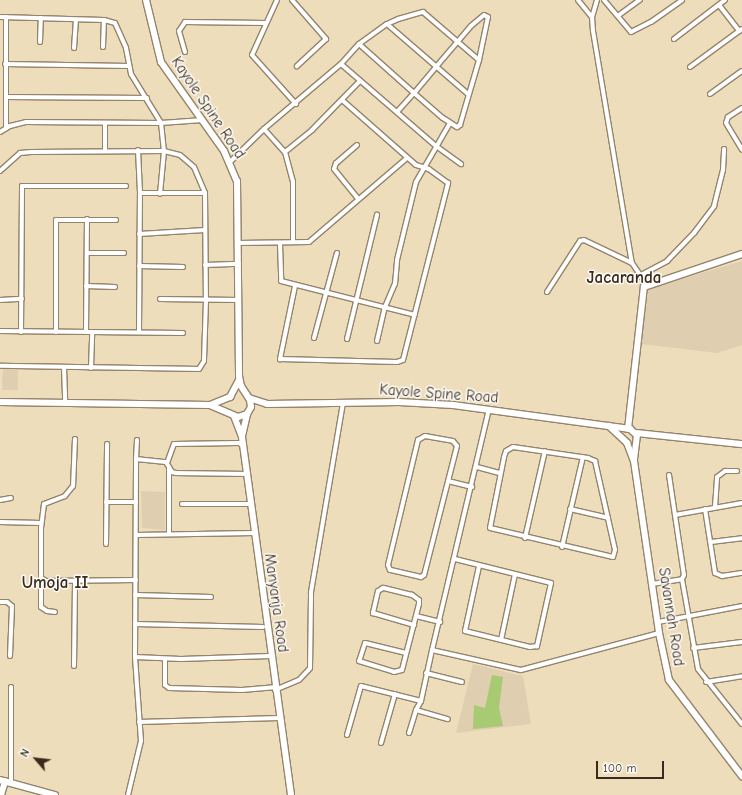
<!DOCTYPE html>
<style>
body{margin:0}
#map{position:relative;width:742px;height:795px;overflow:hidden;background:#edb;font-family:"Comic Neue",sans-serif}
div>[style]{position:absolute}
[style*='--x']{left:calc(var(--x)*1px);top:calc(var(--y)*1px);width:calc(var(--w)*1px);rotate:calc(var(--a)*1deg)}
.built>*{inset:0;background:#e0ceb1}
.green>*{inset:0;background:#a7ca73}
.roads{filter:drop-shadow(1px 0 #94846c) drop-shadow(-1px 0 #94846c) drop-shadow(0 1px #94846c) drop-shadow(0 -1px #94846c)}
.minor>*{height:4px;margin:-2px;padding:0 2px;transform-origin:2px;border-radius:2px;background:#fff}
.tertiary>*{height:5.5px;margin:-2.75px;padding:0 2.75px;transform-origin:2.75px;border-radius:2.75px;background:#fff}
.secondary>*{height:6px;margin:-3px;padding:0 3px;transform-origin:3px;border-radius:3px;background:#fff}
span{translate:-50% -50%;white-space:nowrap;text-align:center;line-height:1.15;-webkit-text-stroke:3px #fdfcf7;paint-order:stroke}
.street-label{font-size:15px;color:#3b2a1e}
.quarter-label{font-size:17px;color:#3b2a1e;font-weight:700}
.north{position:absolute;left:16px;top:739px;width:40px;height:40px;-webkit-text-stroke:3px #fdfcf7;paint-order:stroke;rotate:298deg;font-size:11px;font-weight:700;line-height:16px;text-align:center;color:#3b2a1e}
.north::after{content:'';display:block;margin:auto;width:14px;height:18px;background:#3b2a1e;clip-path:polygon(50% 0,100% 100%,50% 72%,0 100%)}
.scale{position:absolute;left:596px;top:761px;width:68px;height:18px;box-sizing:border-box;border:2px solid #3b2a1e;border-top:0;padding-left:5px;font-size:12px;line-height:14px;white-space:nowrap;color:#3b2a1e;-webkit-text-stroke:3px #fdfcf7;paint-order:stroke}
</style>
<div id="map">
<div class="built">
<div style="clip-path:polygon(742px 261px,742px 345px,717px 353px,641px 344px,648px 289px)"></div>
<div style="clip-path:polygon(18px 368px,18px 390px,2px 390px,3px 369px)"></div>
<div style="clip-path:polygon(141px 491px,165px 492px,165px 530px,142px 528px)"></div>
<div style="clip-path:polygon(473px 664px,523px 676px,531px 724px,456px 733px)"></div>
</div>
<div class="green">
<div style="clip-path:polygon(492px 675px,503px 677px,499px 708px,503px 726px,473px 729px,474px 705px,485px 708px)"></div>
</div>
<div class="roads">
<div class="minor">
<div style="--x:277;--y:0;--w:60;--a:114.4"></div>
<div style="--x:252;--y:55;--w:66;--a:48.1"></div>
<div style="--x:292;--y:0;--w:52;--a:48.9"></div>
<div style="--x:326;--y:39;--w:40;--a:137"></div>
<div style="--x:578;--y:0;--w:22;--a:51"></div>
<div style="--x:597;--y:0;--w:18;--a:106"></div>
<div style="--x:592;--y:17;--w:14;--a:86"></div>
<div style="--x:593;--y:31;--w:235;--a:80.5"></div>
<div style="--x:604;--y:0;--w:42;--a:49.8"></div>
<div style="--x:631;--y:32;--w:22;--a:-27"></div>
<div style="--x:651;--y:22;--w:38;--a:-35"></div>
<div style="--x:719;--y:5;--w:33;--a:52"></div>
<div style="--x:619;--y:15;--w:26;--a:-36"></div>
<div style="--x:0;--y:17;--w:104;--a:1.7"></div>
<div style="--x:104;--y:20;--w:11;--a:15"></div>
<div style="--x:115;--y:23;--w:27;--a:66"></div>
<div style="--x:126;--y:48;--w:26;--a:79"></div>
<div style="--x:131;--y:74;--w:57;--a:58.5"></div>
<div style="--x:161;--y:123;--w:42;--a:-4.1"></div>
<div style="--x:6;--y:17;--w:111;--a:90"></div>
<div style="--x:387;--y:24;--w:107;--a:40.8"></div>
<div style="--x:674;--y:39;--w:64;--a:-37.4"></div>
<div style="--x:40;--y:42;--w:24;--a:-88"></div>
<div style="--x:359;--y:44;--w:74;--a:41.7"></div>
<div style="--x:414;--y:93;--w:38;--a:41"></div>
<div style="--x:443;--y:118;--w:17;--a:33"></div>
<div style="--x:457;--y:127;--w:4;--a:-34"></div>
<div style="--x:460;--y:125;--w:68;--a:-73.7"></div>
<div style="--x:479;--y:60;--w:44;--a:-78.2"></div>
<div style="--x:488;--y:17;--w:4;--a:-153"></div>
<div style="--x:484;--y:15;--w:17;--a:140"></div>
<div style="--x:471;--y:26;--w:54;--a:130.5"></div>
<div style="--x:436;--y:67;--w:34;--a:130"></div>
<div style="--x:414;--y:93;--w:25;--a:132"></div>
<div style="--x:103;--y:47;--w:27;--a:-88"></div>
<div style="--x:74;--y:48;--w:27;--a:-86"></div>
<div style="--x:185;--y:52;--w:22;--a:-106"></div>
<div style="--x:179;--y:31;--w:11;--a:-56"></div>
<div style="--x:185;--y:22;--w:81;--a:0.7"></div>
<div style="--x:5;--y:64;--w:124;--a:0.9"></div>
<div style="--x:341;--y:64;--w:125;--a:40.8"></div>
<div style="--x:436;--y:146;--w:31;--a:36"></div>
<div style="--x:690;--y:67;--w:64;--a:-36.2"></div>
<div style="--x:710;--y:94;--w:39;--a:-36"></div>
<div style="--x:6;--y:97;--w:141;--a:0.4"></div>
<div style="--x:742;--y:108;--w:17;--a:147"></div>
<div style="--x:728;--y:117;--w:6;--a:108"></div>
<div style="--x:726;--y:123;--w:31;--a:59"></div>
<div style="--x:105;--y:124;--w:27;--a:90"></div>
<div style="--x:264;--y:129;--w:31;--a:48"></div>
<div style="--x:285;--y:152;--w:30;--a:75"></div>
<div style="--x:293;--y:181;--w:61;--a:90"></div>
<div style="--x:0;--y:132;--w:12;--a:-31"></div>
<div style="--x:10;--y:126;--w:16;--a:-14"></div>
<div style="--x:26;--y:122;--w:135;--a:0.4"></div>
<div style="--x:161;--y:123;--w:28;--a:84"></div>
<div style="--x:164;--y:151;--w:43;--a:95.3"></div>
<div style="--x:357;--y:145;--w:28;--a:139"></div>
<div style="--x:336;--y:163;--w:6;--a:108"></div>
<div style="--x:334;--y:169;--w:38;--a:51"></div>
<div style="--x:138;--y:150;--w:43;--a:87.3"></div>
<div style="--x:140;--y:193;--w:65;--a:0"></div>
<div style="--x:285;--y:152;--w:35;--a:-39"></div>
<div style="--x:312;--y:130;--w:69;--a:-45.6"></div>
<div style="--x:230;--y:162;--w:47;--a:-44.1"></div>
<div style="--x:264;--y:129;--w:101;--a:-40.2"></div>
<div style="--x:341;--y:64;--w:27;--a:-48"></div>
<div style="--x:359;--y:44;--w:34;--a:-36"></div>
<div style="--x:387;--y:24;--w:12;--a:-24"></div>
<div style="--x:398;--y:19;--w:26;--a:-16"></div>
<div style="--x:423;--y:12;--w:74;--a:40.6"></div>
<div style="--x:0;--y:171;--w:27;--a:-42"></div>
<div style="--x:20;--y:153;--w:11;--a:-5"></div>
<div style="--x:31;--y:152;--w:133;--a:-0.4"></div>
<div style="--x:164;--y:151;--w:16;--a:14"></div>
<div style="--x:180;--y:155;--w:18;--a:41"></div>
<div style="--x:194;--y:167;--w:28;--a:67"></div>
<div style="--x:205;--y:193;--w:107;--a:89.5"></div>
<div style="--x:206;--y:300;--w:61;--a:91.9"></div>
<div style="--x:204;--y:361;--w:9;--a:122"></div>
<div style="--x:199;--y:369;--w:199;--a:-179.1"></div>
<div style="--x:139;--y:234;--w:66;--a:-3.5"></div>
<div style="--x:238;--y:243;--w:71;--a:-0.8"></div>
<div style="--x:309;--y:242;--w:129;--a:-40.6"></div>
<div style="--x:280;--y:244;--w:37;--a:88"></div>
<div style="--x:281;--y:281;--w:138;--a:14.2"></div>
<div style="--x:87;--y:253;--w:37;--a:0"></div>
<div style="--x:205;--y:265;--w:34;--a:-2"></div>
<div style="--x:139;--y:266;--w:44;--a:1.3"></div>
<div style="--x:641;--y:275;--w:30;--a:-28"></div>
<div style="--x:667;--y:261;--w:39;--a:-46"></div>
<div style="--x:694;--y:233;--w:34;--a:-53"></div>
<div style="--x:714;--y:206;--w:37;--a:-76"></div>
<div style="--x:723;--y:170;--w:21;--a:-87"></div>
<div style="--x:86;--y:286;--w:29;--a:2"></div>
<div style="--x:295;--y:286;--w:75;--a:101.6"></div>
<div style="--x:280;--y:359;--w:117;--a:1.5"></div>
<div style="--x:397;--y:362;--w:6;--a:-18"></div>
<div style="--x:403;--y:360;--w:183;--a:-75.7"></div>
<div style="--x:448;--y:183;--w:24;--a:-144"></div>
<div style="--x:429;--y:169;--w:14;--a:-163"></div>
<div style="--x:416;--y:165;--w:98;--a:-138.7"></div>
<div style="--x:547;--y:292;--w:61;--a:-57.1"></div>
<div style="--x:580;--y:241;--w:4;--a:-14"></div>
<div style="--x:584;--y:240;--w:53;--a:25.6"></div>
<div style="--x:632;--y:263;--w:25;--a:56"></div>
<div style="--x:160;--y:299;--w:79;--a:0.7"></div>
<div style="--x:0;--y:300;--w:22;--a:-3"></div>
<div style="--x:0;--y:331;--w:183;--a:0.6"></div>
<div style="--x:21;--y:332;--w:146;--a:-89.6"></div>
<div style="--x:22;--y:186;--w:104;--a:0"></div>
<div style="--x:56;--y:332;--w:112;--a:-90"></div>
<div style="--x:56;--y:220;--w:60;--a:0"></div>
<div style="--x:86;--y:332;--w:113;--a:-89.5"></div>
<div style="--x:139;--y:332;--w:139;--a:-89.6"></div>
<div style="--x:314;--y:338;--w:88;--a:-74.9"></div>
<div style="--x:347;--y:339;--w:128;--a:-76.4"></div>
<div style="--x:377;--y:341;--w:35;--a:-77"></div>
<div style="--x:385;--y:307;--w:25;--a:-67"></div>
<div style="--x:395;--y:284;--w:24;--a:-85"></div>
<div style="--x:397;--y:260;--w:80;--a:-76.3"></div>
<div style="--x:416;--y:182;--w:68;--a:-60"></div>
<div style="--x:64;--y:367;--w:35;--a:88"></div>
<div style="--x:91;--y:368;--w:36;--a:-88"></div>
<div style="--x:489;--y:409;--w:248;--a:103.3"></div>
<div style="--x:432;--y:650;--w:91;--a:12.7"></div>
<div style="--x:521;--y:670;--w:143;--a:-15"></div>
<div style="--x:425;--y:436;--w:28;--a:10"></div>
<div style="--x:453;--y:441;--w:6;--a:51"></div>
<div style="--x:457;--y:446;--w:133;--a:104.3"></div>
<div style="--x:424;--y:575;--w:4;--a:146"></div>
<div style="--x:421;--y:577;--w:32;--a:-167"></div>
<div style="--x:390;--y:570;--w:5;--a:-112"></div>
<div style="--x:388;--y:565;--w:129;--a:-76.5"></div>
<div style="--x:418;--y:440;--w:8;--a:-30"></div>
<div style="--x:75;--y:439;--w:47;--a:92.4"></div>
<div style="--x:73;--y:486;--w:13;--a:129"></div>
<div style="--x:65;--y:496;--w:22;--a:159"></div>
<div style="--x:44;--y:504;--w:23;--a:97"></div>
<div style="--x:41;--y:527;--w:51;--a:90"></div>
<div style="--x:41;--y:578;--w:6;--a:31"></div>
<div style="--x:46;--y:581;--w:90;--a:-0.6"></div>
<div style="--x:513;--y:447;--w:76;--a:8.3"></div>
<div style="--x:588;--y:458;--w:8;--a:23"></div>
<div style="--x:595;--y:461;--w:91;--a:77.3"></div>
<div style="--x:615;--y:550;--w:7;--a:106"></div>
<div style="--x:613;--y:557;--w:126;--a:-166.7"></div>
<div style="--x:490;--y:528;--w:72;--a:-78.8"></div>
<div style="--x:504;--y:457;--w:6;--a:-72"></div>
<div style="--x:506;--y:451;--w:8;--a:-30"></div>
<div style="--x:136;--y:459;--w:19;--a:-87"></div>
<div style="--x:167;--y:463;--w:20;--a:-70"></div>
<div style="--x:174;--y:444;--w:65;--a:-0.9"></div>
<div style="--x:239;--y:443;--w:5;--a:37"></div>
<div style="--x:477;--y:467;--w:24;--a:15"></div>
<div style="--x:169;--y:468;--w:66;--a:90"></div>
<div style="--x:669;--y:475;--w:101;--a:81.5"></div>
<div style="--x:684;--y:575;--w:4;--a:117"></div>
<div style="--x:682;--y:579;--w:91;--a:79.9"></div>
<div style="--x:698;--y:669;--w:70;--a:51.3"></div>
<div style="--x:448;--y:481;--w:25;--a:14"></div>
<div style="--x:0;--y:500;--w:11;--a:-10"></div>
<div style="--x:106;--y:502;--w:30;--a:0"></div>
<div style="--x:182;--y:504;--w:68;--a:0"></div>
<div style="--x:715;--y:507;--w:30;--a:-86"></div>
<div style="--x:717;--y:477;--w:10;--a:-37"></div>
<div style="--x:725;--y:471;--w:12;--a:0"></div>
<div style="--x:570;--y:509;--w:39;--a:13"></div>
<div style="--x:705;--y:509;--w:65;--a:81.1"></div>
<div style="--x:715;--y:573;--w:8;--a:23"></div>
<div style="--x:722;--y:576;--w:20;--a:-9"></div>
<div style="--x:675;--y:515;--w:68;--a:-10.2"></div>
<div style="--x:0;--y:522;--w:41;--a:1.4"></div>
<div style="--x:136;--y:535;--w:118;--a:-1"></div>
<div style="--x:525;--y:538;--w:89;--a:-77.1"></div>
<div style="--x:711;--y:542;--w:31;--a:-7"></div>
<div style="--x:106;--y:544;--w:100;--a:-89.4"></div>
<div style="--x:562;--y:547;--w:92;--a:-76.9"></div>
<div style="--x:455;--y:559;--w:99;--a:14"></div>
<div style="--x:551;--y:583;--w:65;--a:102.5"></div>
<div style="--x:537;--y:646;--w:7;--a:172"></div>
<div style="--x:530;--y:647;--w:67;--a:-166.2"></div>
<div style="--x:465;--y:631;--w:66;--a:-77.8"></div>
<div style="--x:41;--y:578;--w:29;--a:90"></div>
<div style="--x:41;--y:607;--w:7;--a:34"></div>
<div style="--x:47;--y:611;--w:8;--a:7"></div>
<div style="--x:652;--y:584;--w:30;--a:-9"></div>
<div style="--x:135;--y:595;--w:76;--a:1.5"></div>
<div style="--x:0;--y:602;--w:7;--a:0"></div>
<div style="--x:7;--y:602;--w:6;--a:39"></div>
<div style="--x:12;--y:606;--w:50;--a:92.3"></div>
<div style="--x:416;--y:616;--w:25;--a:14"></div>
<div style="--x:658;--y:622;--w:86;--a:-10.8"></div>
<div style="--x:135;--y:624;--w:128;--a:1.3"></div>
<div style="--x:501;--y:640;--w:67;--a:-78"></div>
<div style="--x:693;--y:648;--w:49;--a:-7"></div>
<div style="--x:406;--y:653;--w:42;--a:-166.3"></div>
<div style="--x:365;--y:643;--w:19;--a:108"></div>
<div style="--x:359;--y:661;--w:37;--a:17"></div>
<div style="--x:394;--y:672;--w:8;--a:-14"></div>
<div style="--x:402;--y:670;--w:68;--a:-75.6"></div>
<div style="--x:419;--y:604;--w:4;--a:-90"></div>
<div style="--x:419;--y:600;--w:9;--a:-144"></div>
<div style="--x:412;--y:595;--w:30;--a:-166"></div>
<div style="--x:383;--y:588;--w:6;--a:149"></div>
<div style="--x:378;--y:591;--w:23;--a:103"></div>
<div style="--x:373;--y:613;--w:43;--a:16.3"></div>
<div style="--x:135;--y:657;--w:46;--a:2.5"></div>
<div style="--x:181;--y:659;--w:89;--a:-1.9"></div>
<div style="--x:165;--y:659;--w:26;--a:90"></div>
<div style="--x:165;--y:685;--w:5;--a:37"></div>
<div style="--x:169;--y:688;--w:73;--a:1.6"></div>
<div style="--x:242;--y:690;--w:32;--a:-5"></div>
<div style="--x:74;--y:666;--w:85;--a:-89.3"></div>
<div style="--x:426;--y:673;--w:37;--a:14"></div>
<div style="--x:706;--y:682;--w:36;--a:-9"></div>
<div style="--x:275;--y:690;--w:26;--a:-23"></div>
<div style="--x:299;--y:680;--w:16;--a:-47"></div>
<div style="--x:310;--y:668;--w:76;--a:-89.2"></div>
<div style="--x:311;--y:592;--w:192;--a:-80.4"></div>
<div style="--x:416;--y:710;--w:33;--a:16"></div>
<div style="--x:139;--y:722;--w:140;--a:-1.6"></div>
<div style="--x:409;--y:733;--w:24;--a:-73"></div>
<div style="--x:416;--y:710;--w:10;--a:-61"></div>
<div style="--x:421;--y:701;--w:52;--a:-77.8"></div>
<div style="--x:347;--y:735;--w:51;--a:-74.1"></div>
<div style="--x:361;--y:686;--w:62;--a:14"></div>
<div style="--x:381;--y:743;--w:51;--a:-74.1"></div>
<div style="--x:11;--y:783;--w:96;--a:-90"></div>
<div style="--x:128;--y:795;--w:56;--a:-76.5"></div>
<div style="--x:141;--y:741;--w:84;--a:-94.1"></div>
<div style="--x:135;--y:657;--w:198;--a:-89.7"></div>
<div style="--x:136;--y:459;--w:30;--a:6"></div>
<div style="--x:166;--y:462;--w:12;--a:59"></div>
<div style="--x:172;--y:472;--w:4;--a:14"></div>
<div style="--x:176;--y:473;--w:70;--a:0.8"></div>
</div>
<div class="tertiary">
<div style="--x:628;--y:429;--w:143;--a:-83.6"></div>
<div style="--x:644;--y:287;--w:103;--a:-18.6"></div>
<div style="--x:637;--y:433;--w:106;--a:6"></div>
<div style="--x:0;--y:780;--w:57;--a:15.3"></div>
<div style="--x:1;--y:795;--w:14;--a:-73"></div>
</div>
<div class="secondary">
<div style="--x:146;--y:0;--w:64;--a:76.4"></div>
<div style="--x:161;--y:62;--w:109;--a:54.7"></div>
<div style="--x:224;--y:151;--w:33;--a:67"></div>
<div style="--x:237;--y:181;--w:195;--a:89.4"></div>
<div style="--x:239;--y:376;--w:10;--a:79"></div>
<div style="--x:241;--y:386;--w:17;--a:57"></div>
<div style="--x:250;--y:400;--w:7;--a:82"></div>
<div style="--x:251;--y:407;--w:8;--a:120"></div>
<div style="--x:247;--y:414;--w:9;--a:162"></div>
<div style="--x:238;--y:417;--w:30;--a:-157"></div>
<div style="--x:249;--y:398;--w:19;--a:18"></div>
<div style="--x:267;--y:404;--w:132;--a:-0.9"></div>
<div style="--x:399;--y:402;--w:54;--a:3.2"></div>
<div style="--x:453;--y:405;--w:179;--a:7.7"></div>
<div style="--x:630;--y:429;--w:9;--a:41"></div>
<div style="--x:637;--y:435;--w:26;--a:97"></div>
<div style="--x:0;--y:402;--w:210;--a:0.8"></div>
<div style="--x:210;--y:405;--w:22;--a:-22"></div>
<div style="--x:230;--y:397;--w:19;--a:-62"></div>
<div style="--x:234;--y:416;--w:22;--a:69"></div>
<div style="--x:242;--y:437;--w:361;--a:82.2"></div>
<div style="--x:609;--y:426;--w:25;--a:43"></div>
<div style="--x:627;--y:443;--w:19;--a:69"></div>
<div style="--x:634;--y:461;--w:174;--a:81.7"></div>
<div style="--x:659;--y:633;--w:48;--a:78"></div>
<div style="--x:669;--y:680;--w:121;--a:52.8"></div>
<div style="--x:242;--y:436;--w:23;--a:-77"></div>
</div>
</div>
<div class="street-label">
<span style="left:208px;top:108px;rotate:56deg">Kayole Spine Road</span>
<span style="left:439px;top:394px;rotate:4deg">Kayole Spine Road</span>
<span style="left:276px;top:603px;rotate:82deg">Manyanja Road</span>
<span style="left:671px;top:617px;rotate:81deg">Savannah Road</span>
</div>
<div class="quarter-label">
<span style="left:624px;top:278px">Jacaranda</span>
<span style="left:55px;top:583px">Umoja II</span>
</div>
<div class="north">N</div>
<div class="scale">100 m</div>
</div>
